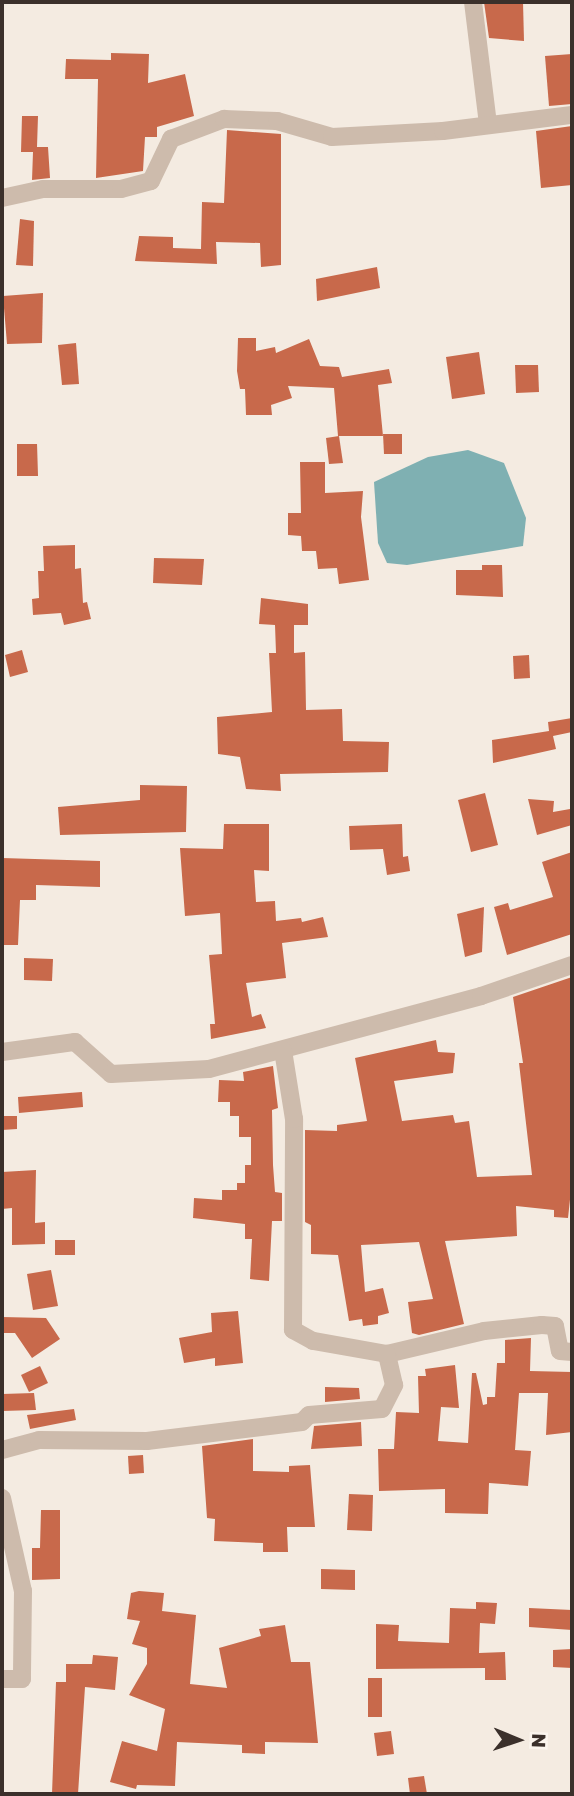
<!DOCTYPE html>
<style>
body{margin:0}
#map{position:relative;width:574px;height:1796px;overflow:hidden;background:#f4ebe1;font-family:"Golos Text",sans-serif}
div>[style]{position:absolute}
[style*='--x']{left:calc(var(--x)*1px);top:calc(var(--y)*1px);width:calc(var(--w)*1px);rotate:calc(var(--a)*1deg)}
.water>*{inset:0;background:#7fb0b2}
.building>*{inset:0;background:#c8694b}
.street>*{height:18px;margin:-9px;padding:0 9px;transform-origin:9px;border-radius:9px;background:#cdbbac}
span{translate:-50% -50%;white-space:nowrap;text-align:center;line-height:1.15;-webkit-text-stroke:5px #fbf5ee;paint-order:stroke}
.frame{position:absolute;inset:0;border:4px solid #3b302b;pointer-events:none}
.north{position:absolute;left:483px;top:1705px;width:70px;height:70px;-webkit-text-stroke:5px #fbf5ee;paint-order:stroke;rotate:92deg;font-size:19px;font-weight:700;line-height:28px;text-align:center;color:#3b302b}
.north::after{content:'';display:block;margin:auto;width:24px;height:32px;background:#3b302b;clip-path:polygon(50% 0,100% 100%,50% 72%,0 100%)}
</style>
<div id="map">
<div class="water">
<div style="clip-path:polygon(468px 450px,504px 463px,526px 518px,523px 546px,407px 565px,387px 563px,378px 543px,374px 482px,428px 457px)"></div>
</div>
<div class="building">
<div style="clip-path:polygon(484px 2px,523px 2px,524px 41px,489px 38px)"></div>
<div style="clip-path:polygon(111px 53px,149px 54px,148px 83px,185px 74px,194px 116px,157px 127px,157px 137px,145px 137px,143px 171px,96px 178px,98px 79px,65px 79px,66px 59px,111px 60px)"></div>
<div style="clip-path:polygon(572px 54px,572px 104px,549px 106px,545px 56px)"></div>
<div style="clip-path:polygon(22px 116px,38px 116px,37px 147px,48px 147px,50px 178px,32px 180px,33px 152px,21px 152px)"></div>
<div style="clip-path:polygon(572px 126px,572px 185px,541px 188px,536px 131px)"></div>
<div style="clip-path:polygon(227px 130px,281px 134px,281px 265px,261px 267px,260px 243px,216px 242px,217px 264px,135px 261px,139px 236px,173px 237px,173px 248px,201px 249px,202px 202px,224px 203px)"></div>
<div style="clip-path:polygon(20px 219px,34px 221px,33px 266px,16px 265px)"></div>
<div style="clip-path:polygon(377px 267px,380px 288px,317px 301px,316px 279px)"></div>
<div style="clip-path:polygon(43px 293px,42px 343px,7px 344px,3px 296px)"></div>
<div style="clip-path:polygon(238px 338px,256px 338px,256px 351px,275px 347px,276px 353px,309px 339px,320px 366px,339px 367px,342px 377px,389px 369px,392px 383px,378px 385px,383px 436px,338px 436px,334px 388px,288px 386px,292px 398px,271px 405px,272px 415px,246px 415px,245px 389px,240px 389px,237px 371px)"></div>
<div style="clip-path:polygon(76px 343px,79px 384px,62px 385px,58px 345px)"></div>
<div style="clip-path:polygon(479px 352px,485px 394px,452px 399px,446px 357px)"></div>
<div style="clip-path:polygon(515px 365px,538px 365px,539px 392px,516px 393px)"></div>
<div style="clip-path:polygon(383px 434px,402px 434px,402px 454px,384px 454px)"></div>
<div style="clip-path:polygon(339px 436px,343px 463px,329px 464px,326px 438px)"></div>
<div style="clip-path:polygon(17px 444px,37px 444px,38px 476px,17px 476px)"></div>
<div style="clip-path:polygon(300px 462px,325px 462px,325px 493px,363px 491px,361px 517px,369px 580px,339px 584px,337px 568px,318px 569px,316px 551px,302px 551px,301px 536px,288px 535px,288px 513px,301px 513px)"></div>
<div style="clip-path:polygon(75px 545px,75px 569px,81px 568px,83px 603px,87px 602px,91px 619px,64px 625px,61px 613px,33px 615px,32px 599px,39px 598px,38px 571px,44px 571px,43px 546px)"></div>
<div style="clip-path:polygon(154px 558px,204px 559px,202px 585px,153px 583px)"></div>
<div style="clip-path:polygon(482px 565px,502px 565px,503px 597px,456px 595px,456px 570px,482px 570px)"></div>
<div style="clip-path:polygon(261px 598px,308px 604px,308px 625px,294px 625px,294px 653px,305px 652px,306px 710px,342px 709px,343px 741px,389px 742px,388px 772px,280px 774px,281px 791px,246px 789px,240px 757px,218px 754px,217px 717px,272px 712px,269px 653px,276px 653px,275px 625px,259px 624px)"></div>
<div style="clip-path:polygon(22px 650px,28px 672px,10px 677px,5px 655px)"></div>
<div style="clip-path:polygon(529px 655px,530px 678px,514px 679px,513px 656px)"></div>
<div style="clip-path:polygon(572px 718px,572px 732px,553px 736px,556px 749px,493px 763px,492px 740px,549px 731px,548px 722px)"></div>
<div style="clip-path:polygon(140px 785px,187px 786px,186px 832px,60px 835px,58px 807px,140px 800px)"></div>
<div style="clip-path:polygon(485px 793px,498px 845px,471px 852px,458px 800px)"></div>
<div style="clip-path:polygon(528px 799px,554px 801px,553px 812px,570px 809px,572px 825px,537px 835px)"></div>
<div style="clip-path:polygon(224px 824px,269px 824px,269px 871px,254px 870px,256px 902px,275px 901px,276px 921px,301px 918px,302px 922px,323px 917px,328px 937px,282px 943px,286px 978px,246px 983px,252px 1017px,261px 1014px,266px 1028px,211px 1039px,210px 1024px,215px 1024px,209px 955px,222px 954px,220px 913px,185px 916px,180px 848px,223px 849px)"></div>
<div style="clip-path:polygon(402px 824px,403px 857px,408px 856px,410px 871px,387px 875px,383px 849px,350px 850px,349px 826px)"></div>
<div style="clip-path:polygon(572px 852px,572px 934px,507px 955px,494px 907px,508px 903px,510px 910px,553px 897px,542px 862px)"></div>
<div style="clip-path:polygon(2px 858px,100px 861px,100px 887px,36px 885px,36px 900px,20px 900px,18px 945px,2px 945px)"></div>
<div style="clip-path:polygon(484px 907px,482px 952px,465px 957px,457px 914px)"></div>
<div style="clip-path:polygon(24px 958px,53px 959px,52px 981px,24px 980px)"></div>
<div style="clip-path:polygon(572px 977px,572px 1181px,568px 1218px,554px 1217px,554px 1210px,516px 1206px,517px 1236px,445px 1241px,464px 1324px,419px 1335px,412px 1333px,408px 1302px,433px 1299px,419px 1242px,361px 1245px,365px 1292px,383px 1288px,389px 1313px,378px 1316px,378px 1324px,363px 1326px,362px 1319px,349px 1321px,338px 1255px,311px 1254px,311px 1225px,305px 1222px,305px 1130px,337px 1131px,337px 1125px,367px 1121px,355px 1058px,436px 1040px,438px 1052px,455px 1053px,453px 1073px,394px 1081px,402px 1121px,453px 1115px,455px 1123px,469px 1121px,477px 1177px,532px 1175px,519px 1063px,523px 1063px,513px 997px)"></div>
<div style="clip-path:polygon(273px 1066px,278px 1108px,272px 1110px,273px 1165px,275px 1192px,282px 1193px,282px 1221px,272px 1221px,269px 1281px,250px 1279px,252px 1239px,245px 1239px,245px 1224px,193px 1218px,194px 1198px,222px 1200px,222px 1190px,237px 1190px,237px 1183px,245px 1183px,245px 1165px,251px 1165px,251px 1137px,239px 1137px,239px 1116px,230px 1116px,230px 1102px,218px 1102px,219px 1080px,244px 1081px,243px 1072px)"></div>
<div style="clip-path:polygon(82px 1092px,83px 1107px,19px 1113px,18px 1097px)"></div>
<div style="clip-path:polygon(2px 1116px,17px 1116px,17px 1129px,2px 1130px)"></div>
<div style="clip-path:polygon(36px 1170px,35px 1223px,45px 1222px,45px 1244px,12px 1245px,12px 1208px,2px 1209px,2px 1172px)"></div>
<div style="clip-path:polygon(55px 1240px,75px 1240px,75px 1255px,55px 1255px)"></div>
<div style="clip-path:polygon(51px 1270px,58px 1306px,33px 1310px,27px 1274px)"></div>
<div style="clip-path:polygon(238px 1311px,243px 1363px,215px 1366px,215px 1358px,184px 1363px,179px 1338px,212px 1332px,211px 1313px)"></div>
<div style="clip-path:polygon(2px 1317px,46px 1318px,60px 1339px,32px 1358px,15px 1333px,2px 1333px)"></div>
<div style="clip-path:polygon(531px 1338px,530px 1371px,572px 1372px,572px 1432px,546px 1435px,548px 1393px,519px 1393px,515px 1450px,531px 1451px,528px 1486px,489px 1483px,488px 1514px,445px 1513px,445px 1489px,379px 1491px,378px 1449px,394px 1449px,396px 1412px,419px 1413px,418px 1376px,426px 1376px,425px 1369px,455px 1365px,459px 1408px,441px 1407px,438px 1441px,468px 1443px,472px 1373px,476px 1373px,483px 1405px,487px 1404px,487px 1397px,495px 1397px,497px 1363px,505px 1363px,505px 1340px)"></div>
<div style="clip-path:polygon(40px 1366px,48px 1383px,29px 1392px,21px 1375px)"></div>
<div style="clip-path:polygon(325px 1387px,359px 1388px,360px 1399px,325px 1402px)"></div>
<div style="clip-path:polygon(34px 1393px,36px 1410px,2px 1411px,2px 1394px)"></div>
<div style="clip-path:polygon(74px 1409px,76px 1420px,30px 1429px,27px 1415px)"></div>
<div style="clip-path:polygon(361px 1422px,362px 1446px,311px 1449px,314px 1426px)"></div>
<div style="clip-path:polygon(253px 1439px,253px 1471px,289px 1472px,289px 1466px,310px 1465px,315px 1527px,287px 1527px,288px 1552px,263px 1552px,263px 1543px,214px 1541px,215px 1519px,207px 1518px,202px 1446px)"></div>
<div style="clip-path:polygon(143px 1455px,144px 1473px,129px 1474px,128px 1456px)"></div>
<div style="clip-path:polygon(349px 1494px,373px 1495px,372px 1531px,347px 1530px)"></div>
<div style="clip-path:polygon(41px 1510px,60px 1510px,60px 1579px,32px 1580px,32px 1548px,40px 1548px)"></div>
<div style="clip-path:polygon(321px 1569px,355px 1570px,355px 1590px,321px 1589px)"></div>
<div style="clip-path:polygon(139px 1591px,164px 1593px,162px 1611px,196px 1615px,190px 1684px,227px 1688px,219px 1648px,261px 1636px,259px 1629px,285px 1625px,291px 1662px,310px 1662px,318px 1743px,265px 1742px,265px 1754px,242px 1753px,242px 1745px,177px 1742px,175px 1786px,137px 1785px,136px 1789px,110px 1782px,122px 1741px,157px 1751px,165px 1709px,129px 1695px,147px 1664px,147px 1648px,132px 1644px,140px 1621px,127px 1619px,131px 1593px)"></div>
<div style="clip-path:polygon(476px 1602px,497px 1603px,495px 1624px,480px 1623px,479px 1653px,505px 1652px,506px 1680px,485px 1680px,485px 1668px,376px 1669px,376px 1624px,399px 1625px,398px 1641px,449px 1643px,450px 1608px,476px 1609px)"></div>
<div style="clip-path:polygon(529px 1608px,572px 1610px,572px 1630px,529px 1627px)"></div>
<div style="clip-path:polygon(572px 1649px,572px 1668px,553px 1667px,553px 1650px)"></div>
<div style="clip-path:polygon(93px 1655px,118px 1657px,115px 1690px,85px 1687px,78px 1794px,52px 1794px,56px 1682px,66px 1682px,66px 1664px,92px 1664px)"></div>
<div style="clip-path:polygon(368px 1678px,382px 1678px,382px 1717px,368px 1717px)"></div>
<div style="clip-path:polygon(391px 1731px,394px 1754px,377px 1756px,374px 1733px)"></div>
<div style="clip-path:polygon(424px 1776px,427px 1794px,410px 1794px,408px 1778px)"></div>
</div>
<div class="street">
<div style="--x:473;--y:2;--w:124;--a:83"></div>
<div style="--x:2;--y:198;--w:42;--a:-12.4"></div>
<div style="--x:43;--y:189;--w:78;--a:0"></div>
<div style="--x:121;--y:189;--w:31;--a:-15"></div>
<div style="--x:151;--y:181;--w:47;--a:-64.5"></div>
<div style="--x:171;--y:139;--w:57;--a:-20.7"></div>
<div style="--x:224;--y:119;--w:53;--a:2.2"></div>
<div style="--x:277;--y:121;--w:57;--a:16.2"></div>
<div style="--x:332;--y:137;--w:111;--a:-3.1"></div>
<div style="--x:443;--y:131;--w:130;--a:-7.1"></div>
<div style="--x:2;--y:1052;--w:74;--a:-7.8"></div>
<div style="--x:75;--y:1042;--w:48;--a:41.6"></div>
<div style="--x:111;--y:1074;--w:98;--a:-2.9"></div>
<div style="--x:209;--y:1069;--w:282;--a:-15"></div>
<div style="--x:481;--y:996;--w:96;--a:-18.8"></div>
<div style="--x:387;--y:1354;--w:100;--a:-13.3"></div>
<div style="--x:484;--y:1331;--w:58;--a:-5.9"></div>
<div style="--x:542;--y:1325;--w:13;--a:4"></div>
<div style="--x:555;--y:1326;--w:25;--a:79"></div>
<div style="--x:560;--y:1351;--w:12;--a:5"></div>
<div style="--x:2;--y:1450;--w:38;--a:-15"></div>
<div style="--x:39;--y:1440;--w:108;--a:0.5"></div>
<div style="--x:147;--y:1441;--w:156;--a:-7"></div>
<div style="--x:302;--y:1422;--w:10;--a:-45"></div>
<div style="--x:309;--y:1415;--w:73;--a:-4.7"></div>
<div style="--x:382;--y:1409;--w:27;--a:-63"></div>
<div style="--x:394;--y:1385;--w:32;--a:-103"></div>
<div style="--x:387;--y:1354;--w:75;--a:-170"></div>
<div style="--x:313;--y:1341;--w:23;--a:-151"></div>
<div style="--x:293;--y:1330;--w:211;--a:-89.7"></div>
<div style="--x:294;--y:1119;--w:70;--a:-99.1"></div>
<div style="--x:2;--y:1498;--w:95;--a:77.3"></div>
<div style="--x:23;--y:1591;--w:88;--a:90.7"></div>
<div style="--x:22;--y:1679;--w:20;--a:180"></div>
</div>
<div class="frame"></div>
<div class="north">N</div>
</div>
